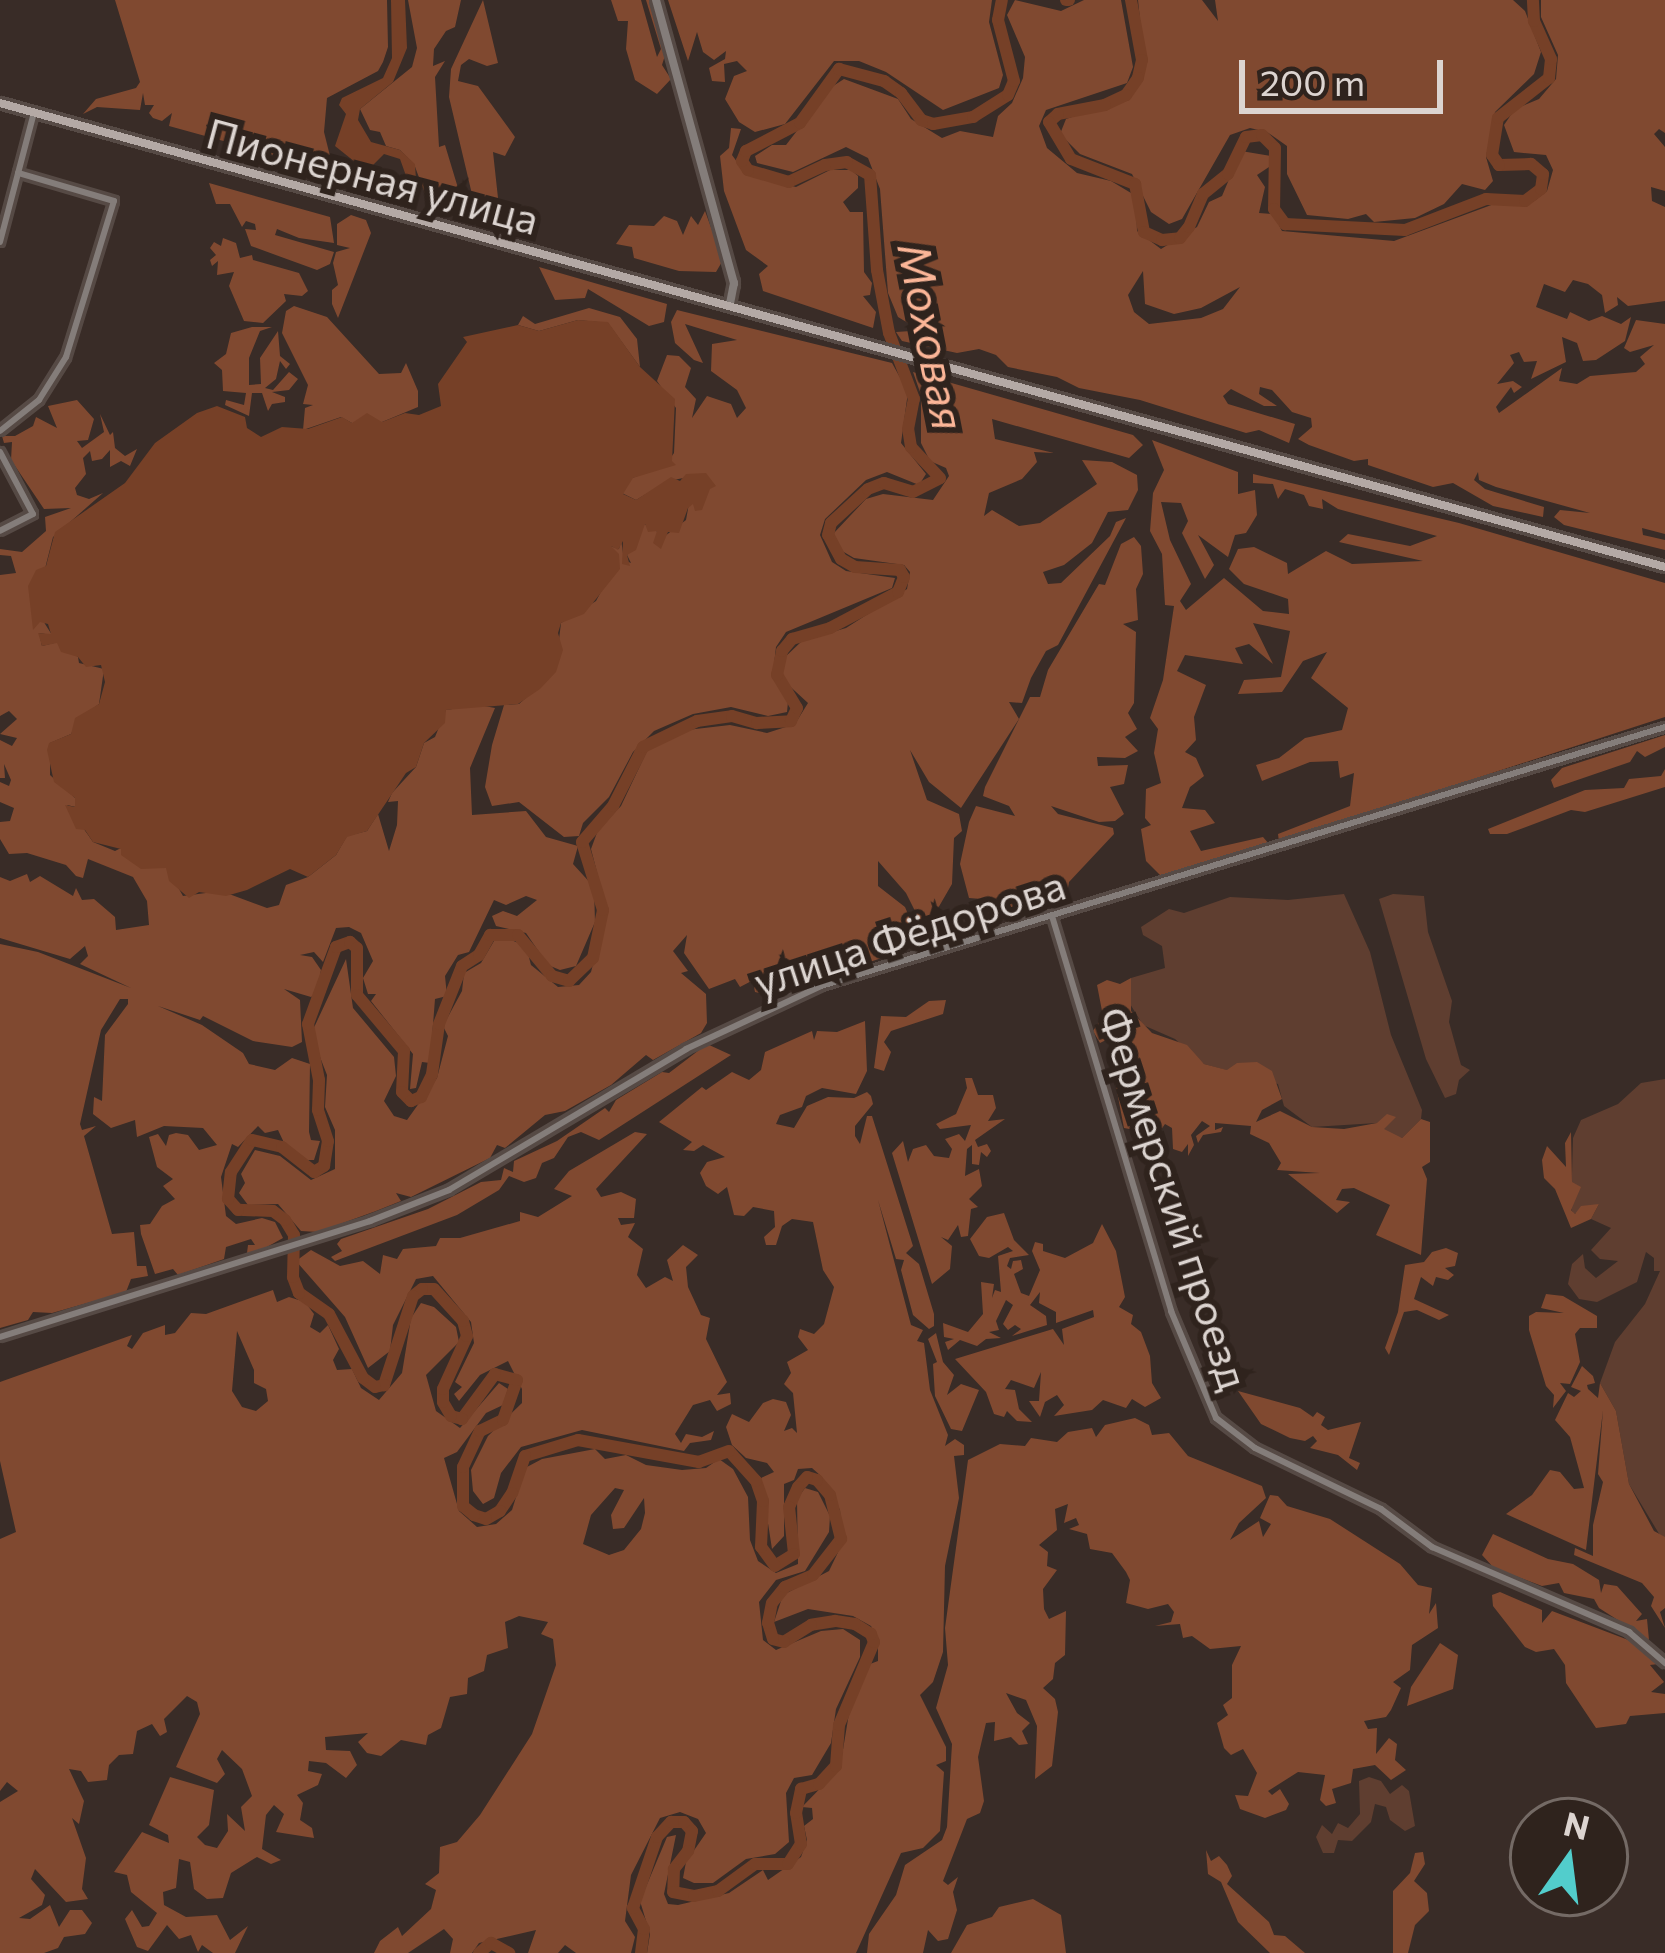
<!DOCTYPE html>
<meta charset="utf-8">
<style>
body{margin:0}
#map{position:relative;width:1665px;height:1953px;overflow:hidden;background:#392c27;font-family:Commissioner,sans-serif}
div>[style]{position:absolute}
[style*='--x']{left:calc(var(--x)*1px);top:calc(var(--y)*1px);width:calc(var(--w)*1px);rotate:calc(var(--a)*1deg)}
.green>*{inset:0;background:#5f3e30}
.forest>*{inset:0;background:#804930}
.water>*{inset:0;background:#764027}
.river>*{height:12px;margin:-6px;padding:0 6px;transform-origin:6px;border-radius:6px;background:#764027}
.roads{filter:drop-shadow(3px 0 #564a45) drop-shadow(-3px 0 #564a45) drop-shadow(0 3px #564a45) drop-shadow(0 -3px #564a45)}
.minor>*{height:6px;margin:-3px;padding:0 3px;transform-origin:3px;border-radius:3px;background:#847d7a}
.tertiary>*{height:8px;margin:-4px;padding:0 4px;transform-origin:4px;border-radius:4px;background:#847d7a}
.secondary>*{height:8px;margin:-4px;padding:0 4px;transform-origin:4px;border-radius:4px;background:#b4a9a5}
span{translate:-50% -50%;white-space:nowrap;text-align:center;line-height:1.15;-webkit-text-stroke:12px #2f231d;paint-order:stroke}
.street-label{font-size:42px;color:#dcd4d0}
.water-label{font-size:45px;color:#fbb597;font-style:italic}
.north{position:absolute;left:1509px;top:1797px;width:120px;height:120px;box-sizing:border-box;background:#2f231d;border:3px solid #746a65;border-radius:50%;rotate:14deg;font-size:33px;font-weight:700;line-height:48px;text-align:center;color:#dcd4d0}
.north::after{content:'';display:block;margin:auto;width:42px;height:54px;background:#52cdcc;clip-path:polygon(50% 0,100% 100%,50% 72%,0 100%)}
.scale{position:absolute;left:1239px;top:60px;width:204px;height:54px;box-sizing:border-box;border:6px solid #dcd4d0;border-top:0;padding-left:15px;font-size:36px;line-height:42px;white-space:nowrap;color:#dcd4d0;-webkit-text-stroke:9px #2f231d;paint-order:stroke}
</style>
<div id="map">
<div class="green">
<div style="clip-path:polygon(1344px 894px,1370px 952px,1391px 1035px,1422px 1110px,1421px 1119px,1402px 1138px,1390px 1136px,1377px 1123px,1312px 1127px,1284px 1106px,1278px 1084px,1204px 1064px,1175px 1039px,1143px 1025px,1127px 999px,1131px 978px,1165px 968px,1162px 946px,1143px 935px,1141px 927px,1169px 909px,1184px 913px,1230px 897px,1288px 900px)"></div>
<div style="clip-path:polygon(1393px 894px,1424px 896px,1428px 932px,1452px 1001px,1449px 1022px,1461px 1065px,1470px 1070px,1459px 1080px,1456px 1094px,1445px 1098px,1426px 1059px,1379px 899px)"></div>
<div style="clip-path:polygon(1665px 1079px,1665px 1537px,1661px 1537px,1629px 1484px,1616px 1411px,1600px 1383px,1615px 1342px,1645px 1304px,1660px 1271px,1654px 1271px,1654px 1258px,1646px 1252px,1637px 1282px,1597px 1302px,1579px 1299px,1568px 1284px,1572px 1264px,1583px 1254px,1585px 1268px,1596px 1278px,1618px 1261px,1600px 1259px,1591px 1250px,1611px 1228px,1591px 1219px,1599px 1204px,1574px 1214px,1571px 1209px,1573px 1138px,1581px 1120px,1618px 1104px,1641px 1083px)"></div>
<div style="clip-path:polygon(1369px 1777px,1381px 1781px,1390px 1794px,1402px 1785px,1409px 1791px,1415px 1826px,1405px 1831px,1390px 1820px,1386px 1807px,1375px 1804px,1371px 1822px,1352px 1841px,1338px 1840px,1334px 1853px,1323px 1853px,1316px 1837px,1322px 1825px,1332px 1834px,1338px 1823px,1348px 1828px,1360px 1814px,1359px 1781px)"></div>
</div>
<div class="forest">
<div style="clip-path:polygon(115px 0,387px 0,388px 47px,383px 62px,378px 71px,327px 98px,324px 132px,330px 156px,344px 164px,373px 165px,404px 199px,358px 186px,353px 177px,169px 126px,172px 113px,162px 121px,153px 118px,149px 113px,154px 105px,145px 105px,143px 93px,140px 110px,97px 107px,83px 114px,96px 99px,136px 88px,140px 82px)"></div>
<div style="clip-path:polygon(408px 0,461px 0,455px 27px,446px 31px,434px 49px,433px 66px,445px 61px,435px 77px,439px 147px,445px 145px,458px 188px,444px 208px,427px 199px,414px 164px,400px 150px,386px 146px,380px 132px,370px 130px,360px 109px,412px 67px,417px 48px)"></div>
<div style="clip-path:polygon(483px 0,498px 63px,487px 66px,469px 59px,461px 65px,458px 81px,478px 86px,515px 137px,505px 156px,493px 152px,498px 198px,483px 208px,475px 207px,449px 97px,451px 69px)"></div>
<div style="clip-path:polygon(611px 0,641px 0,657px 57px,661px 49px,646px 0,651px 0,666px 52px,662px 65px,671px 79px,657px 94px,635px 80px,626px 49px,628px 21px,618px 21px)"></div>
<div style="clip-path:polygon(668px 0,992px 0,989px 22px,1003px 75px,999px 88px,943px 110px,886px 72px,859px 61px,834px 61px,785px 124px,755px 132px,739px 122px,725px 99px,734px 76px,747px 71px,737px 61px,724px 64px,725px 82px,712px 81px,709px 68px,725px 59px,726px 51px,714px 60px,703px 52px,697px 32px,688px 61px)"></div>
<div style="clip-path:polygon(evenodd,1015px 0,1061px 11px,1084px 0,1121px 0,1133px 67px,1127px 83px,1046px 110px,1039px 126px,1047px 148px,1077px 173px,1111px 181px,1136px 196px,1137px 231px,1161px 249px,1197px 227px,1209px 202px,1222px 196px,1241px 151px,1271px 156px,1269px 167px,1257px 175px,1265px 187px,1259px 213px,1273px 214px,1282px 231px,1394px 241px,1494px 204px,1533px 202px,1547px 191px,1553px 170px,1546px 155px,1514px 152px,1504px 125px,1515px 109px,1539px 99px,1556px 79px,1558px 55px,1541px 17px,1541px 0,1665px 0,1665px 133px,1659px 129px,1654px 134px,1665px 147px,1665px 191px,1651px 187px,1652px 201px,1665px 207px,1665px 301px,1628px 306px,1617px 297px,1618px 305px,1605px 313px,1602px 295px,1588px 284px,1573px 280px,1565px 292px,1544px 284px,1536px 307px,1567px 319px,1570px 312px,1589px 321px,1602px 316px,1621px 324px,1631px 317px,1625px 341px,1596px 360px,1583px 361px,1577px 343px,1562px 337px,1566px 362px,1531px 379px,1537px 361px,1524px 362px,1519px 352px,1510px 355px,1514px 363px,1497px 384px,1513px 381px,1522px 387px,1514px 393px,1511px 387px,1496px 407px,1499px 413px,1562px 368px,1559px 381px,1577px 384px,1590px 376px,1636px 372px,1645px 364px,1640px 357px,1654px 345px,1630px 352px,1624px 348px,1636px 320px,1665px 324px,1665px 534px,1642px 528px,1643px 535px,1665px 540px,1665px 550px,1564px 525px,1554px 517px,1560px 510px,1590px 513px,1496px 487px,1479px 480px,1478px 472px,1474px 480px,1485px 489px,1544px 507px,1543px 517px,1493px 506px,1453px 483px,1433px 487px,1368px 465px,1368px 459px,1354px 461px,1309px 445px,1298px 439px,1312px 427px,1311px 418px,1292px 412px,1272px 390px,1260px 387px,1259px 394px,1277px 406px,1264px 406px,1231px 389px,1223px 396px,1228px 404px,1295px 424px,1289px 443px,1259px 430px,1246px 433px,1140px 400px,1079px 388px,1057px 377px,1008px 367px,996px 355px,979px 349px,957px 353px,902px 341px,896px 332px,911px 331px,913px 326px,898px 317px,888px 293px,880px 189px,868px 158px,846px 147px,793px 172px,757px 163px,755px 156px,772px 145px,786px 145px,830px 88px,844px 79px,898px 99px,911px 119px,942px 138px,960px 131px,993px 137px,998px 116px,1012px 103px,1023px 78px,1025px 57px,1007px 15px,1015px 0,1143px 271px,1145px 304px,1174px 314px,1201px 308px,1240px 287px,1223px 309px,1201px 318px,1149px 324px,1134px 312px,1128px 295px,1143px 271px)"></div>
<div style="clip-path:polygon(1138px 0,1202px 0,1218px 21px,1215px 0,1513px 0,1525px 11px,1541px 52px,1534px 74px,1495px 112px,1486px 157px,1493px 181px,1485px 190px,1462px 184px,1444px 204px,1415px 218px,1374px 222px,1366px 214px,1348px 219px,1307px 215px,1287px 174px,1287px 146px,1267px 132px,1250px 128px,1230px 135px,1182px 219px,1169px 224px,1151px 212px,1132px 174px,1080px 154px,1060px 134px,1066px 119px,1131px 97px,1145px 69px)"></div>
<div style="clip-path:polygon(731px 128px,741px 129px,732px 155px,746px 174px,796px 187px,830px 170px,851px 170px,858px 176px,858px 188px,843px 202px,850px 212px,863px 212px,864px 272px,872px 283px,870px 295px,863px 296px,876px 312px,873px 328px,763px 291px,759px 274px,768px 266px,746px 250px,724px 191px,720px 156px,729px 148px)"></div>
<div style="clip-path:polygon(209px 183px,330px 217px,334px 243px,299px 238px,277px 229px,275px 235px,334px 252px,330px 264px,317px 270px,251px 246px,245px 229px,256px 230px,255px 224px,246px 221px,242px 227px,230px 204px,216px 204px)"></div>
<div style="clip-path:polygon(705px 211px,723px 260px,716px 272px,679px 271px,634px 258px,632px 247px,616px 244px,629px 225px,654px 226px,664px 216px,677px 221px,683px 235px,691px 216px,698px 225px)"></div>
<div style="clip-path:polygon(351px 215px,366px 220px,371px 233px,338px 318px,332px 304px,332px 290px,338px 285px,333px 263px,336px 252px,350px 248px,337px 245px,337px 224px)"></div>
<div style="clip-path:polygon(223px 238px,236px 243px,240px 258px,252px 255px,253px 260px,299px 273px,308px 291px,302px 296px,284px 294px,286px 301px,263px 323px,244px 321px,229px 286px,234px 272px,217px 275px,218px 261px,212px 266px,210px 260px,216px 255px,210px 248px,214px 242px,221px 246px)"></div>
<div style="clip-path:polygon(539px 267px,667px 304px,664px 322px,649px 326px,588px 289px,585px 298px,555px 300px)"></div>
<div style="clip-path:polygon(294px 306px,327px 317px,379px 374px,401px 373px,406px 363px,418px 391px,418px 407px,382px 422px,352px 423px,341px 417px,303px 430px,305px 408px,313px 405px,303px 404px,308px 385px,282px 333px,286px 311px)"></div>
<div style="clip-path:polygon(589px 308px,620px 317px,637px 339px,640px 367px,608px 323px,578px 320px,539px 331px,518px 325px,523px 316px,535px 324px)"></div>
<div style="clip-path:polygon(677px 310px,892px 363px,908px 392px,901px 443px,926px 474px,919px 485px,887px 472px,866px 480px,825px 519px,820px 535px,832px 562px,846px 571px,895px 578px,892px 588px,786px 632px,776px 647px,773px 674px,788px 702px,787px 712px,768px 716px,731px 707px,693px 714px,654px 731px,633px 752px,609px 797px,583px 823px,579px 836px,564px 837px,519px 802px,492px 806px,485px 787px,492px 745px,504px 705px,519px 704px,555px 672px,561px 623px,596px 601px,617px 562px,610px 546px,619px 549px,621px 539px,624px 560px,631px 563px,627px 555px,644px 524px,665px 536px,686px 520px,694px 476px,668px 481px,636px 500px,622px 493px,632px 478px,665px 466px,674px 453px,676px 408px,657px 381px,667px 355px,679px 356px,691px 368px,685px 387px,696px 399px,692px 418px,707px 396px,731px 404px,737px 418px,746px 408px,737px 390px,711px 371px,712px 344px,737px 340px,685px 324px,703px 363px,694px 360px,675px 343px,671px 322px)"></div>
<div style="clip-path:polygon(252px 327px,272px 327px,260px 331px,249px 358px,249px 385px,261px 384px,260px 358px,278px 331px,280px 356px,290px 364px,286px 369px,280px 361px,276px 379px,265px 388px,273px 390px,289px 372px,298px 379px,289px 390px,272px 392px,285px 397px,285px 402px,272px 404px,268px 411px,262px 393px,252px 393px,249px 416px,225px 405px,226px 400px,244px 405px,246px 393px,223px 391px,222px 370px,214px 363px,226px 354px,231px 333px)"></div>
<div style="clip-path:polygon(913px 372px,1133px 435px,1143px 445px,1129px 458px,992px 419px,995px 439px,1054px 453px,1034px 452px,1037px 462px,1022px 479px,989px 493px,984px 516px,992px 510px,1019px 526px,1040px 523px,1097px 484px,1082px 460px,1112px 462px,1137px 475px,1138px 490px,1128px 510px,1108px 512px,1092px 543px,1064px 565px,1043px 572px,1048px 584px,1061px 583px,1110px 536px,1116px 522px,1126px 518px,1058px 645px,1046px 651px,1031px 678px,1022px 703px,1009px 702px,1019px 719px,961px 808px,929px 782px,910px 750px,927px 800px,959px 814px,962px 831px,954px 838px,952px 884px,930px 922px,922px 925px,906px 893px,878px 861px,878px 886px,905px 907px,919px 940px,904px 930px,906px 950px,812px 981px,819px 970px,797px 972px,808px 982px,774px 996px,755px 992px,754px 987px,763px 986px,763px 975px,740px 987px,735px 979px,709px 989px,684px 953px,687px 935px,673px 951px,688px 971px,681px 973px,706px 994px,707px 1023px,701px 1033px,653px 1060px,646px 1055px,611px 1085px,565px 1111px,545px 1115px,505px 1148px,497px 1145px,490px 1158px,411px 1197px,396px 1193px,401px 1201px,376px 1211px,318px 1232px,301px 1231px,278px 1204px,248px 1205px,239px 1193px,245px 1183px,241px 1174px,255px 1150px,280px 1156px,311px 1180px,335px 1169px,335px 1130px,325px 1107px,327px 1075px,311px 1034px,346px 959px,353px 1008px,394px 1057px,396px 1076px,384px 1101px,394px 1116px,407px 1120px,437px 1078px,448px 1036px,443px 1026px,462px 991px,464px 973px,481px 963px,494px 941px,506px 938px,526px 946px,531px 965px,558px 987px,579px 985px,591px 972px,607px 911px,591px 849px,598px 830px,621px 806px,648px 749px,687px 730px,730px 725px,767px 733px,795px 724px,808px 703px,783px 680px,783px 659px,802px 641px,846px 628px,907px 589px,910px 572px,904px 565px,854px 558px,837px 548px,833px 534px,866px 499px,883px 494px,933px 500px,949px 476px,946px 468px,930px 461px,921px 443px,921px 395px)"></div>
<div style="clip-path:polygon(77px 400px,94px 419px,88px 440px,77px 441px,82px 448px,104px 432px,100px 414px,110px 435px,113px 432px,115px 448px,125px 456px,137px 449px,130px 466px,121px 461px,110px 467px,110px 450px,102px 459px,92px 461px,90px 451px,83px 458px,86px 474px,75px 488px,77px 495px,89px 499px,103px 493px,53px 537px,35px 608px,52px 635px,39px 633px,42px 646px,58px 642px,78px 657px,79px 663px,104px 669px,99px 704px,80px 718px,71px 734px,50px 743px,50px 775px,75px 798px,76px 807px,67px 805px,93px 842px,115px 851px,121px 848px,141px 868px,167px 868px,183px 896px,221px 891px,267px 908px,279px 905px,286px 885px,308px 877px,336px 855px,347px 836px,367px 831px,378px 814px,389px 851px,397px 825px,398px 801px,388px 802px,392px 793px,416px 767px,424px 743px,435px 737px,446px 710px,479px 705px,495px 708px,470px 768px,472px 815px,526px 811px,546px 837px,578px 846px,573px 864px,594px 887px,595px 922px,576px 966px,560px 970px,548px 965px,526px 933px,496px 926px,492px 916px,503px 911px,517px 916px,537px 900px,526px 896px,506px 905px,494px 900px,469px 952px,458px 955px,445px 976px,447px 996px,435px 999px,430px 1063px,422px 1062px,416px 1088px,410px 1089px,413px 1054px,371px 1001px,376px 994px,368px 994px,363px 978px,373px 961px,361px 933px,349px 927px,336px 928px,323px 962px,314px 952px,300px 955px,312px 957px,321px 970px,317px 993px,311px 997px,284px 989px,300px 1000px,302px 1042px,292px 1047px,253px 1041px,203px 1016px,200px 1020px,158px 1006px,202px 1025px,243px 1053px,249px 1064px,275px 1070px,292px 1058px,310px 1064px,309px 1132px,311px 1140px,320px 1141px,314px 1160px,305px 1160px,286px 1147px,278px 1130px,265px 1133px,258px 1126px,238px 1147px,232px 1144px,221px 1177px,226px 1216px,236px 1224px,262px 1218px,275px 1222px,283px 1238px,256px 1253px,247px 1253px,248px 1245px,255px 1245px,251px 1239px,226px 1247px,224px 1259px,178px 1275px,173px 1269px,155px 1274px,141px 1234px,140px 1225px,150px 1224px,162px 1206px,175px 1199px,163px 1186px,173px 1179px,157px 1167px,149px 1137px,158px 1134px,166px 1146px,169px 1135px,176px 1133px,188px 1135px,199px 1150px,217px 1145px,203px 1128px,164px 1126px,137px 1137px,135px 1120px,111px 1128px,93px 1114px,94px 1097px,102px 1101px,105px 1035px,128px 1004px,128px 999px,120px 999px,101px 1030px,80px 1124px,82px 1130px,96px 1126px,84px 1136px,112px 1234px,134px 1232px,137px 1266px,146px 1266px,148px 1276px,131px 1279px,126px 1292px,52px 1313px,33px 1312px,28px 1320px,0 1328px,0 944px,38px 952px,131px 988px,80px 964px,88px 956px,85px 946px,70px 959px,0 938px,0 877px,10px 881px,27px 874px,30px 882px,40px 876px,73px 896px,76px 888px,82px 900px,94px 899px,115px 917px,116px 930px,149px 925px,147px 901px,133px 877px,88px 859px,83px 878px,76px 876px,66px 865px,27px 853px,9px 854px,0 839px,0 822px,10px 821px,14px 808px,0 802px,0 782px,9px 786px,11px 780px,4px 764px,5px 778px,0 778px,0 740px,12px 746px,17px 738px,0 734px,17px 719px,9px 711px,0 716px,0 575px,16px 573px,11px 556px,0 555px,0 549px,22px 552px,46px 531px,45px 517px,71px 508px,44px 509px,11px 460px,12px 442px,4px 443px,2px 436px,15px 436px,33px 426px,36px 417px,57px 428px,48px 406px)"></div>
<div style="clip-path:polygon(1152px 440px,1238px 472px,1238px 494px,1255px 490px,1257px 515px,1246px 533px,1235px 535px,1228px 557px,1198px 535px,1214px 565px,1205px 579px,1182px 533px,1188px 521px,1181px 503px,1161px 502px,1170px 540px,1191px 584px,1180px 601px,1186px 610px,1224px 578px,1263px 611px,1289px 614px,1288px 599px,1244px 584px,1229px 569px,1238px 549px,1254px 547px,1287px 563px,1288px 574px,1326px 551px,1352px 564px,1423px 561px,1339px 542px,1348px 534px,1410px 546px,1437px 536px,1338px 509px,1322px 499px,1323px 509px,1309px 506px,1304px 495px,1285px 489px,1278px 499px,1273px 484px,1253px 483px,1253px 474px,1459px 523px,1665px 583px,1665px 717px,1279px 842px,1278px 834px,1350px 806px,1354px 773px,1340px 778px,1338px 761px,1310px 762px,1262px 781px,1256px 765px,1279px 758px,1305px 738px,1342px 730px,1348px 708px,1311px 678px,1327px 652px,1303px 661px,1282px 692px,1238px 694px,1244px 680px,1281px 677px,1290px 631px,1253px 623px,1273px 664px,1249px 644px,1235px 648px,1243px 664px,1185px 655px,1177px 671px,1206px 685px,1194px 717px,1196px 740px,1185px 752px,1196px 758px,1204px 776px,1190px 787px,1182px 808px,1205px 810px,1215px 823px,1190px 831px,1201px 851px,1263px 837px,1269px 844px,1162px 877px,1146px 861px,1141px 829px,1151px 825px,1145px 818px,1146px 789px,1161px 783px,1154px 753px,1158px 729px,1150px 718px,1163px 680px,1174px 606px,1165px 605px,1162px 554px,1150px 531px,1153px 493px,1164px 470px)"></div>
<div style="clip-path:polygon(1134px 537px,1141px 546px,1143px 574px,1136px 589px,1138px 620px,1123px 624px,1136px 632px,1134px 703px,1128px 713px,1137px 729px,1125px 737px,1138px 751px,1125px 758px,1097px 757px,1098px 766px,1128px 765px,1124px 784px,1110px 787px,1124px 814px,1115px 821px,1099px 822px,1051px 806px,1058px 814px,1113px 828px,1114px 834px,1069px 882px,1066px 901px,1053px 906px,1046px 903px,1045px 891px,1028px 899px,1021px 916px,993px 922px,985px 912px,997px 907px,994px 900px,969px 898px,965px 883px,960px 864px,969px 822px,976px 806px,1015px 816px,1009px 806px,983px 796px,985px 787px,1030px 697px,1040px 697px,1048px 670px,1099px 584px,1105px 585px,1121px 544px)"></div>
<div style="clip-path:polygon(1665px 735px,1665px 747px,1645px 757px,1637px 751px,1630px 762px,1554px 788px,1551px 780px,1562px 768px)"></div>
<div style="clip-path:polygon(1665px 769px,1665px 787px,1585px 812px,1571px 810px,1507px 834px,1490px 834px,1488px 829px,1585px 790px,1624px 788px,1629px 779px,1661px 776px)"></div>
<div style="clip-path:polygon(1131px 978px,1131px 1011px,1152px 1033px,1187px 1045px,1204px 1064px,1227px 1070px,1237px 1063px,1257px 1062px,1272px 1071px,1282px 1099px,1262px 1110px,1256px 1122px,1280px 1111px,1312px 1127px,1344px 1129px,1377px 1123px,1387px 1114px,1396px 1117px,1384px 1129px,1402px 1138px,1421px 1119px,1430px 1122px,1430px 1162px,1422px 1167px,1427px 1179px,1421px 1255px,1376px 1235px,1390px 1205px,1354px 1188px,1342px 1189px,1336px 1200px,1350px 1202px,1337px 1213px,1288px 1174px,1320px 1173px,1277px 1170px,1281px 1163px,1269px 1143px,1250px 1134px,1251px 1126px,1215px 1123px,1215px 1130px,1223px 1127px,1221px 1132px,1203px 1135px,1198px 1143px,1196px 1136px,1210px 1126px,1202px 1121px,1191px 1135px,1194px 1145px,1188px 1156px,1188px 1144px,1182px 1152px,1173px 1149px,1172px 1128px,1165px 1124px,1158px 1134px,1124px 1128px,1114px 1076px,1125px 1063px,1127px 1069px,1138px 1072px,1116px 1045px,1120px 1032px,1114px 1010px,1112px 1026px,1104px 1030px,1108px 1039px,1100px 1043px,1093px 1031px,1103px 1016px,1097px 985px,1107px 980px,1120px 984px)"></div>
<div style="clip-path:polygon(946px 1000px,943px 1014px,891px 1031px,884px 1042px,891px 1052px,884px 1071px,874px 1068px,881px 1016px,906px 1017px,929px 1001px)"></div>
<div style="clip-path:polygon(865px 1021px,867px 1071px,856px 1094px,822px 1088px,806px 1096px,802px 1107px,780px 1115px,776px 1124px,794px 1128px,807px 1106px,828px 1097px,854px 1098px,867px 1092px,871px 1096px,873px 1104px,855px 1126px,855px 1136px,860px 1144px,867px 1116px,872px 1116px,913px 1246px,906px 1253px,919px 1264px,934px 1314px,934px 1326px,929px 1329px,913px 1315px,901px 1270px,904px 1260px,896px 1259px,878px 1200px,911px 1325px,923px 1330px,917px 1341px,924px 1343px,930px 1390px,948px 1435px,945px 1446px,955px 1439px,964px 1445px,964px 1455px,954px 1456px,959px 1498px,945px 1566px,943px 1652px,933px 1682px,920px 1695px,946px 1747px,946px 1761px,936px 1765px,944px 1772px,940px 1831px,923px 1848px,901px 1853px,856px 1953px,647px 1953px,650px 1934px,640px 1901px,667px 1837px,676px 1835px,664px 1894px,668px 1904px,678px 1905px,729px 1893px,763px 1870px,768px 1880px,801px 1857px,807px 1840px,804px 1826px,813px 1819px,812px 1808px,802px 1807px,840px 1768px,851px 1701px,870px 1664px,878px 1661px,878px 1639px,871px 1626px,853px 1616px,808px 1609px,774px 1622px,783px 1595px,829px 1571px,842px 1544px,840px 1510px,821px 1476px,812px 1468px,798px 1469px,794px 1480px,784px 1484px,784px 1536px,772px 1549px,761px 1478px,774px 1472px,767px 1463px,746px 1458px,732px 1445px,726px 1427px,732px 1414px,749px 1422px,763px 1403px,773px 1399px,786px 1402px,791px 1415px,784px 1431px,792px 1428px,797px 1433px,793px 1393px,784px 1384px,791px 1373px,787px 1362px,808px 1350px,798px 1337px,800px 1329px,814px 1334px,824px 1324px,834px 1287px,823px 1270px,813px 1222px,792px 1219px,782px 1226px,776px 1245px,766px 1245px,764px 1237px,775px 1227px,774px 1211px,753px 1207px,744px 1216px,734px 1215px,727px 1187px,718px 1194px,706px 1186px,700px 1173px,707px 1162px,725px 1157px,703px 1145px,694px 1151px,683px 1150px,692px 1142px,659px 1122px,702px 1087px,706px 1090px,732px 1072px,749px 1080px,761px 1070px,765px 1052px,812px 1031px,814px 1040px,817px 1031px,837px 1032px)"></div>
<div style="clip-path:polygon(707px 1044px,731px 1055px,599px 1140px,581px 1132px,568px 1137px,554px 1158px,542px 1163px,536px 1178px,524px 1182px,509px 1176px,499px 1190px,457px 1215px,335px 1261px,331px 1257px,342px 1251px,337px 1244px,341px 1239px,428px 1209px,481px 1182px,501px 1180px,504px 1168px,513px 1172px,514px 1161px,557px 1141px,605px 1108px,609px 1112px,616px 1100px,662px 1072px,669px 1073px)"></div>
<div style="clip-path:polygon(965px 1078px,972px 1078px,978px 1095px,993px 1095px,996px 1108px,988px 1121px,1005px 1119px,975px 1140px,978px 1147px,987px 1144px,991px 1151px,987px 1157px,981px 1152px,979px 1165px,972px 1164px,972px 1145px,967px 1149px,965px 1176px,979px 1169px,982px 1186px,969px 1199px,978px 1207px,971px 1209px,968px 1236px,961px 1237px,958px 1225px,948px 1240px,941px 1237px,952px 1246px,950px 1269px,932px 1284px,892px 1153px,903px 1141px,908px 1162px,913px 1149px,926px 1145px,934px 1156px,949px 1158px,952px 1149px,945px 1139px,959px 1134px,965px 1141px,971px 1125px,940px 1129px,936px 1124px,956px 1114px,967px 1088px)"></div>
<div style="clip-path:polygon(635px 1132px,647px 1134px,596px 1189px,601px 1197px,621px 1192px,636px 1199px,634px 1218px,618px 1218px,621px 1225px,635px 1223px,628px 1237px,643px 1249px,637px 1275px,646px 1288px,665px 1277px,673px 1281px,667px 1260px,683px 1245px,698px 1255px,686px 1267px,688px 1287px,701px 1315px,710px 1318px,706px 1339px,727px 1382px,717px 1395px,730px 1393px,731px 1404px,717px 1411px,710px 1400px,693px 1405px,675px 1434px,681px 1443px,686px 1434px,702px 1437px,714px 1431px,711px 1440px,690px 1443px,684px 1451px,582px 1430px,521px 1447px,501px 1473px,494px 1498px,483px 1504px,473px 1491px,471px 1470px,488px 1436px,522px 1403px,522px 1389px,508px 1361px,480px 1375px,459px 1401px,454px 1394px,462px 1387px,455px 1382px,474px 1343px,471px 1322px,433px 1276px,416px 1279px,393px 1325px,390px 1351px,368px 1368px,345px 1317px,296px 1261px,311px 1250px,340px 1266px,363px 1261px,380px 1274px,383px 1255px,397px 1259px,403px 1249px,436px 1246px,440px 1238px,460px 1238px,520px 1221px,520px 1212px,538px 1217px,572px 1196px,554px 1189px,569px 1171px)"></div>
<div style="clip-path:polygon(1571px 1132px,1572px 1182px,1581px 1187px,1571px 1210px,1575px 1214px,1581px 1206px,1599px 1204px,1591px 1219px,1571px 1228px,1555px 1189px,1544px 1178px,1542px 1160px,1547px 1146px,1566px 1167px,1565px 1143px)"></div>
<div style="clip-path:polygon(1004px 1213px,1014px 1240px,1029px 1255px,1010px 1258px,1007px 1266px,1011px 1269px,1013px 1261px,1021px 1260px,1023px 1269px,1014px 1274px,1021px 1293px,1029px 1296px,1040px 1270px,1032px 1251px,1035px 1242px,1043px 1244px,1043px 1251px,1065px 1258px,1093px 1243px,1102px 1224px,1116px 1251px,1125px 1297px,1119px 1307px,1133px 1315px,1131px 1324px,1141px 1332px,1150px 1356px,1152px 1383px,1161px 1398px,1145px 1407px,1132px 1399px,1126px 1408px,1103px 1400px,1092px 1410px,1054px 1416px,1064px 1405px,1057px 1395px,1045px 1402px,1040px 1417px,1029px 1401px,1039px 1401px,1041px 1372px,1034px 1388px,1011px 1380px,1005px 1389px,1015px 1390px,1019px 1409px,1032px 1422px,1017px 1421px,1007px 1411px,1004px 1417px,994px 1414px,986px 1392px,955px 1359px,1053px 1329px,1064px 1345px,1062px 1329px,1094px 1317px,1093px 1310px,1056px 1323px,1056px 1312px,1039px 1303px,1040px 1292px,1030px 1305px,1046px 1316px,1047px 1325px,1012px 1336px,1021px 1329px,1015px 1325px,1008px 1330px,1003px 1324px,1013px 1305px,1006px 1300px,996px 1321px,999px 1330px,989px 1332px,1001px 1338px,986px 1339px,977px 1346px,960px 1340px,948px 1350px,945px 1342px,954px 1339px,944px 1337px,943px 1323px,968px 1332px,983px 1314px,981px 1282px,994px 1284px,992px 1298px,995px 1290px,1001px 1292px,998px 1256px,1013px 1251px,1008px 1247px,989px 1258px,979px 1256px,970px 1239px,987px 1217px)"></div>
<div style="clip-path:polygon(1446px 1248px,1458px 1253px,1455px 1266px,1445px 1268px,1454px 1275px,1448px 1280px,1436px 1277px,1433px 1286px,1421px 1277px,1414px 1299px,1449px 1315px,1439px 1320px,1417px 1310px,1404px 1312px,1389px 1355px,1385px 1348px,1398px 1312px,1405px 1265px,1424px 1262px,1432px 1252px)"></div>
<div style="clip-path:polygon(evenodd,273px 1290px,277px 1302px,289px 1297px,305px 1302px,314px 1314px,310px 1327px,320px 1333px,328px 1325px,339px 1349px,333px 1360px,337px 1370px,352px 1369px,361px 1388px,379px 1400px,402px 1373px,411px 1318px,421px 1303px,434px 1307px,456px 1327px,459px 1342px,426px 1375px,436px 1411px,460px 1428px,499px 1383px,508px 1389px,503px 1405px,486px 1413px,457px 1452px,444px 1458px,459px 1511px,477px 1527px,496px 1524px,512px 1510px,525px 1468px,542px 1459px,595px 1449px,605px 1459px,626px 1455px,646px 1465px,682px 1470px,706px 1468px,719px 1459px,733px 1469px,748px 1497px,750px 1540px,758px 1561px,776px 1573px,798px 1564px,797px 1499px,805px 1488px,818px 1492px,830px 1516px,829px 1532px,805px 1571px,776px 1580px,759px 1602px,763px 1640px,776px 1650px,821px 1631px,843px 1629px,860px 1640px,860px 1657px,836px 1709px,831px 1743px,812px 1775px,794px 1778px,786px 1793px,789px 1842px,775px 1854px,746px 1859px,713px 1883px,694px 1883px,683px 1878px,686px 1862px,706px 1833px,698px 1819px,680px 1812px,660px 1818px,631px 1875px,625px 1921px,635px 1937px,631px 1953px,576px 1953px,565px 1945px,558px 1953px,528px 1953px,536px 1930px,479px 1943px,472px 1953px,450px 1953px,453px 1939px,444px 1929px,408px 1953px,374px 1953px,380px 1941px,398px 1927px,402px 1936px,431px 1909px,436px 1890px,425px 1884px,439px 1873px,440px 1847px,457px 1842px,480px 1815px,532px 1734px,556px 1665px,553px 1639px,541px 1634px,548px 1622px,519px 1616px,505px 1622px,508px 1648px,487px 1655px,484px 1671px,468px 1678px,467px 1694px,450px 1697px,441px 1728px,428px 1735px,426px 1745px,401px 1740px,381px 1756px,367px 1753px,358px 1742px,368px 1733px,325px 1737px,326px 1750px,350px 1751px,357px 1765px,346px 1778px,326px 1763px,309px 1761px,308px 1771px,322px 1774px,318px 1785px,297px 1795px,303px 1803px,300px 1820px,312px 1828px,314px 1838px,276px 1832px,284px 1814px,274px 1805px,266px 1815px,262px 1849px,281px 1860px,271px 1864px,257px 1857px,231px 1873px,223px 1898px,207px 1899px,194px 1889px,190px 1862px,179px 1859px,176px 1888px,163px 1892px,164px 1905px,186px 1917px,217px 1915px,230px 1940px,248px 1926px,235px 1953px,213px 1953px,202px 1945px,198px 1952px,191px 1935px,179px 1939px,167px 1925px,148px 1951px,137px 1947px,125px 1919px,132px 1910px,142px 1927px,149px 1926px,157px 1913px,131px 1892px,127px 1875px,114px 1872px,142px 1832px,169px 1843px,168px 1835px,149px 1825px,170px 1777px,214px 1790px,209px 1825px,197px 1837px,205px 1845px,217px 1848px,228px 1831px,227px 1814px,245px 1831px,241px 1807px,252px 1796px,242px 1769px,222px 1750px,217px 1759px,225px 1774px,217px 1783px,176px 1767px,200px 1714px,197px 1702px,187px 1696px,164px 1719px,167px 1732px,160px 1736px,152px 1724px,137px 1731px,133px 1754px,119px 1755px,109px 1765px,107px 1780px,88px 1782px,81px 1771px,69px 1769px,84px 1801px,79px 1824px,72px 1818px,86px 1858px,82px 1889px,88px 1899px,66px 1902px,35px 1869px,31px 1879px,45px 1895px,42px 1905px,19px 1918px,30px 1919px,50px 1905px,59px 1927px,70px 1910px,82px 1910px,92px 1923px,85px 1934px,64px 1937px,58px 1948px,44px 1953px,0 1953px,0 1802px,18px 1791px,7px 1782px,0 1791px,0 1539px,16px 1532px,0 1461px,0 1382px,132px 1335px,127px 1346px,132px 1349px,143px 1333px,165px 1325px,165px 1335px,175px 1333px,191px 1313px,206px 1314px,273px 1290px,237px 1331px,254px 1370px,254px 1383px,266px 1389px,268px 1401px,256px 1411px,242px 1407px,232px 1391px,237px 1331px,273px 1290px,615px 1488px,624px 1490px,611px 1515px,613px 1529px,624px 1528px,644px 1498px,645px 1513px,641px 1529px,624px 1550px,609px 1555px,583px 1544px,591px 1515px,615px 1488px)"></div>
<div style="clip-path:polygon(1546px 1294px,1563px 1296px,1597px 1316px,1597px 1328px,1580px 1328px,1575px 1334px,1580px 1362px,1570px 1384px,1560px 1383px,1566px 1391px,1553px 1408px,1554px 1395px,1546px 1386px,1529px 1330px,1529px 1316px,1536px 1312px,1564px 1313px,1541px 1308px)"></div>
<div style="clip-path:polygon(936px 1333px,943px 1362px,954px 1375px,947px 1395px,961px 1384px,979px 1390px,962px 1431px,951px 1429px,935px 1396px,933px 1364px,937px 1362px,928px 1339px)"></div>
<div style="clip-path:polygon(1582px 1366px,1593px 1376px,1595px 1383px,1587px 1385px,1588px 1389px,1598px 1398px,1600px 1383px,1616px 1411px,1629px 1484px,1654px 1531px,1665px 1537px,1665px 1608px,1660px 1612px,1665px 1628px,1651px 1606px,1654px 1597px,1642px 1583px,1574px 1555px,1575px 1548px,1593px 1556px,1593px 1525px,1603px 1482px,1598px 1474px,1603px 1410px,1586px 1550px,1506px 1514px,1532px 1495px,1550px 1470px,1560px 1472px,1574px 1489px,1584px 1488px,1570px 1437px,1555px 1420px,1568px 1393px,1574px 1397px,1581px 1391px,1571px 1387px)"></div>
<div style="clip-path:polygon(1238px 1391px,1300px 1408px,1313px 1417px,1317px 1412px,1325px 1417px,1321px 1425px,1328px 1430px,1361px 1422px,1349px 1458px,1360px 1463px,1357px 1470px,1338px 1455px,1310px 1448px,1317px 1441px,1313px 1436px,1305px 1441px,1290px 1438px,1261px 1424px)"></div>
<div style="clip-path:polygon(1135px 1418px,1149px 1425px,1152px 1435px,1169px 1433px,1188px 1456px,1262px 1486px,1266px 1498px,1239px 1523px,1230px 1540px,1259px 1521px,1263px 1537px,1271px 1524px,1260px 1518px,1270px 1495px,1278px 1496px,1287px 1506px,1330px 1519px,1400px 1564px,1418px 1585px,1432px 1588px,1429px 1614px,1436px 1603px,1438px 1628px,1412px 1645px,1410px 1670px,1393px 1682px,1401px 1688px,1391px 1710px,1386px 1717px,1364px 1721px,1368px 1729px,1377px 1728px,1376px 1754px,1389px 1738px,1397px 1744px,1395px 1760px,1406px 1770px,1391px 1780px,1375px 1765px,1353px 1769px,1351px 1783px,1332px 1789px,1336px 1803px,1326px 1806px,1320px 1800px,1325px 1775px,1298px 1772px,1268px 1791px,1272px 1795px,1280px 1789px,1289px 1804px,1286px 1810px,1265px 1818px,1240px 1809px,1235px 1795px,1248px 1796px,1257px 1773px,1243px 1749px,1231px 1755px,1224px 1748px,1217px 1723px,1228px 1715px,1223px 1705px,1232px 1698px,1232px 1665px,1241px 1646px,1210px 1649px,1192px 1636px,1183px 1638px,1180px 1624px,1155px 1626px,1171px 1622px,1174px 1612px,1168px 1604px,1148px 1609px,1126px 1603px,1130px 1580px,1126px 1572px,1112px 1553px,1090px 1549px,1087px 1534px,1069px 1529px,1079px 1525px,1076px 1518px,1064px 1523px,1068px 1504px,1055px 1509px,1057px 1530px,1039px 1545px,1048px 1552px,1047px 1566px,1057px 1570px,1043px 1589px,1044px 1609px,1049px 1619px,1066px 1611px,1065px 1655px,1055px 1663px,1053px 1679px,1043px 1688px,1055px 1699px,1058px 1712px,1052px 1766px,1035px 1779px,1037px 1726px,1026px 1700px,1006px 1693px,1017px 1713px,1030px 1723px,1022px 1731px,1028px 1744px,1019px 1745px,1011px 1737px,994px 1741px,995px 1722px,986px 1723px,978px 1757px,984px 1801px,980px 1813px,967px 1819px,943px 1881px,948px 1885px,958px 1877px,953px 1892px,957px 1910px,948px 1939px,938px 1941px,928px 1930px,923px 1953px,867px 1953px,869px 1934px,896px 1895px,905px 1865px,942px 1840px,947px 1827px,952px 1744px,936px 1708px,948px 1665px,945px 1628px,968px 1460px,1000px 1444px,1025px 1446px,1031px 1438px,1057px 1442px,1068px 1432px,1092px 1428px,1096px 1437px,1105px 1425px)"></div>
<div style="clip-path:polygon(1493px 1534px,1548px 1559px,1573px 1564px,1599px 1580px,1601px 1593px,1604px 1584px,1617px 1586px,1642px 1614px,1636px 1621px,1647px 1619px,1649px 1640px,1599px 1608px,1594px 1599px,1564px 1593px,1559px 1583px,1542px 1586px,1494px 1568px,1482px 1555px)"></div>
<div style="clip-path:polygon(1500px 1592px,1542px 1610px,1542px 1623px,1552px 1611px,1631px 1641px,1658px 1664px,1650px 1665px,1664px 1682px,1651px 1692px,1665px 1694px,1665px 1713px,1630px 1716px,1626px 1724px,1596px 1728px,1566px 1683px,1565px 1665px,1554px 1649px,1536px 1652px,1525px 1647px,1493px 1606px,1492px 1595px)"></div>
<div style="clip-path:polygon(1440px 1643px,1458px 1655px,1453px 1689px,1407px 1706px,1411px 1687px)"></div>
<div style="clip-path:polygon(1206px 1850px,1211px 1861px,1219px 1856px,1227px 1865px,1232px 1876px,1227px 1884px,1269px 1922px,1274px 1935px,1285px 1936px,1305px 1953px,1270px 1953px,1238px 1922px,1221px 1882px,1208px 1874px)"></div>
<div style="clip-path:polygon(1423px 1852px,1425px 1864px,1414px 1881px,1427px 1893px,1429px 1911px,1415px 1925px,1408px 1953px,1393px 1953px,1393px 1891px,1410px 1873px,1415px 1853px)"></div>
<div style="clip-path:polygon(1033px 1899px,1061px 1915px,1066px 1953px,951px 1953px,967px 1925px,992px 1917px,999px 1907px)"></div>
</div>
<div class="water">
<div style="clip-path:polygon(391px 0,405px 0,407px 48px,393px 82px,360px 109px,358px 120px,371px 142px,400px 150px,415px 164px,417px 196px,408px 201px,410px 187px,400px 159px,384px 154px,373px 165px,355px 162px,335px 146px,346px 114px,339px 105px,342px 98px,383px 78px,392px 58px)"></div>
<div style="clip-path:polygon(578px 320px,608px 322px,640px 367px,675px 399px,672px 461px,676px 465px,633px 478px,623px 494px,636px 500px,671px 477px,680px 481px,686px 474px,706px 473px,716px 486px,710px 489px,702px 510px,695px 511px,693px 504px,688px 508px,679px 533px,668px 532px,661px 549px,653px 543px,657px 531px,648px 532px,645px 524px,636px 550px,627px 555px,630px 566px,622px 564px,623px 541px,618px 550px,611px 546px,619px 554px,620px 569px,584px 614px,561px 623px,558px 633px,563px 650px,556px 672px,540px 689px,518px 704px,446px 710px,445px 723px,424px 743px,416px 767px,406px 773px,367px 831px,347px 837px,336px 855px,308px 877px,290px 869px,247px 890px,226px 896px,199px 892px,189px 898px,169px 881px,166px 868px,141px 869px,121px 855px,121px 849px,93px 842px,85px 830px,76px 829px,65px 805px,75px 807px,75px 798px,54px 782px,47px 750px,49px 743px,71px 734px,75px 718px,99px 704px,105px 682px,101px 665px,86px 667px,78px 657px,61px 652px,57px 643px,42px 646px,38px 633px,51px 634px,48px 624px,40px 622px,33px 630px,28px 586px,36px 570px,46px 566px,55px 532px,125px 483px,155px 443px,197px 413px,217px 406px,245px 417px,247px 428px,261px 437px,282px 427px,308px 429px,342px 417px,352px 423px,367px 413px,382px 422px,405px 413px,419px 415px,441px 406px,438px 384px,467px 342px,463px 337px,518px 325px,539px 331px)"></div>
</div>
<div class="river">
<div style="--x:1066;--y:0;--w:3;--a:0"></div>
<div style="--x:1131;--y:0;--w:61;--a:79.6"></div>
<div style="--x:1142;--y:60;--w:18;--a:103"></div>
<div style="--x:1138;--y:78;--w:21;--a:125"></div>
<div style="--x:1126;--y:95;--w:23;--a:155"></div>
<div style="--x:1105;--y:105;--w:48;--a:169.2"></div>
<div style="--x:1058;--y:114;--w:12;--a:138"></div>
<div style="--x:1049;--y:122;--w:43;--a:59.3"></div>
<div style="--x:1071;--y:159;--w:69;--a:21.3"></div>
<div style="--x:1135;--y:184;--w:49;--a:79.4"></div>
<div style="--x:1144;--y:232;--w:20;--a:24"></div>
<div style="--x:1162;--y:240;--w:18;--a:-6"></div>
<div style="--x:1180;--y:238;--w:14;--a:-51"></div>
<div style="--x:1189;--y:227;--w:36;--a:-67"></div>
<div style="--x:1203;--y:194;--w:32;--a:-39"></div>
<div style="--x:1228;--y:174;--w:41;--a:-64.1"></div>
<div style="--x:1246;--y:137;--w:16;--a:-7"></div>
<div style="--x:1262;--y:135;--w:18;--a:45"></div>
<div style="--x:1275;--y:148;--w:61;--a:90.9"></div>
<div style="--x:1274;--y:209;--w:19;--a:54"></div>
<div style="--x:1285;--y:224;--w:120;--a:2.9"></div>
<div style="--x:1405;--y:230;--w:87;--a:-20.9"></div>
<div style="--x:1486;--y:199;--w:39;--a:3"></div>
<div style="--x:1525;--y:201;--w:20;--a:-37"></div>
<div style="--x:1541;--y:189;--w:15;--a:-82"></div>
<div style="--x:1543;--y:174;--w:16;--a:-140"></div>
<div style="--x:1531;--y:164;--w:32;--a:178"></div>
<div style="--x:1499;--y:165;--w:12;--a:-125"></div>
<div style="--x:1492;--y:155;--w:37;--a:-81"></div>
<div style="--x:1498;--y:118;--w:65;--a:-38.1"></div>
<div style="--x:1549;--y:78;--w:19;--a:-84"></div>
<div style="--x:1551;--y:59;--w:42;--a:-114.1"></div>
<div style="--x:1534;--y:21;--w:21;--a:-93"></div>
<div style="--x:479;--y:1953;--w:16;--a:-40"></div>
<div style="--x:491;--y:1943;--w:21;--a:29"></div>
<div style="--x:641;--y:1953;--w:24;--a:-83"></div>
<div style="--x:644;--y:1929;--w:24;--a:-118"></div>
<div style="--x:633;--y:1908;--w:75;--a:-71.3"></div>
<div style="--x:657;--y:1837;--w:21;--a:-47"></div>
<div style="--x:671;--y:1822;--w:13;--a:0"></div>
<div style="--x:684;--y:1822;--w:12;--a:48"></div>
<div style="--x:692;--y:1831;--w:20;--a:101"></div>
<div style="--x:688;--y:1851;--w:23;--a:128"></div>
<div style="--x:674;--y:1869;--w:23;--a:92"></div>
<div style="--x:673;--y:1892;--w:21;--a:11"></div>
<div style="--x:694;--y:1896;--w:25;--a:-12"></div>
<div style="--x:718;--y:1891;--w:46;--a:-36.1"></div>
<div style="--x:755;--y:1864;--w:33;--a:0"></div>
<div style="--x:788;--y:1864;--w:24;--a:-57"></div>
<div style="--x:801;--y:1844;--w:31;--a:-99"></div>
<div style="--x:796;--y:1813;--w:25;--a:-78"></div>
<div style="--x:801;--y:1789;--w:19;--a:-16"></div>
<div style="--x:819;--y:1784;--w:25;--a:-47"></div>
<div style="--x:836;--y:1766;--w:41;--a:-85.8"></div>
<div style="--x:839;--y:1725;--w:90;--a:-67.1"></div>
<div style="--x:874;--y:1642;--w:9;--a:-111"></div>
<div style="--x:871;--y:1634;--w:19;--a:-148"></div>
<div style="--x:855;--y:1624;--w:20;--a:-171"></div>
<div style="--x:835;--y:1621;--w:24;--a:171"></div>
<div style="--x:811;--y:1625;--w:32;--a:148"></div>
<div style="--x:784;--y:1642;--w:11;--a:-165"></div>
<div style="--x:773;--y:1639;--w:17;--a:-107"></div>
<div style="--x:768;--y:1623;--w:20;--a:-79"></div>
<div style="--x:772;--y:1603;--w:21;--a:-51"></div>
<div style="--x:785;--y:1587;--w:30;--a:-23"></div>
<div style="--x:813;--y:1575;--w:46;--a:-52.1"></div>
<div style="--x:841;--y:1539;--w:45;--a:-104"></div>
<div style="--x:830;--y:1495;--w:20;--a:-131"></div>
<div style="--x:817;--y:1480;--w:10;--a:-163"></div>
<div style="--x:807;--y:1477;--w:13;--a:132"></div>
<div style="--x:798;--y:1487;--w:22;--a:114"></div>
<div style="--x:789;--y:1507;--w:47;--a:83.9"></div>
<div style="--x:794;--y:1554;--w:22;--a:148"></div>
<div style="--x:775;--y:1566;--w:24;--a:-126"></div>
<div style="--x:761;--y:1547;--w:46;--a:-87.5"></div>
<div style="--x:763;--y:1501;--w:21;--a:-109"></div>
<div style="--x:756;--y:1481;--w:40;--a:-132"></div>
<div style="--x:729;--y:1451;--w:32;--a:160"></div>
<div style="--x:699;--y:1462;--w:123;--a:-169.7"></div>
<div style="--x:578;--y:1440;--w:55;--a:163.2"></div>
<div style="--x:525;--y:1456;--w:39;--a:109"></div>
<div style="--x:512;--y:1493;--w:22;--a:124"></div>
<div style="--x:500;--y:1511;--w:16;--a:150"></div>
<div style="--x:486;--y:1519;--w:13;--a:-162"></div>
<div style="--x:474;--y:1515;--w:14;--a:-141"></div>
<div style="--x:463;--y:1506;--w:39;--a:-90"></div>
<div style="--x:463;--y:1467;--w:40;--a:-65"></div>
<div style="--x:480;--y:1431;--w:25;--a:-26"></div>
<div style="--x:503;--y:1420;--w:42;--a:-70.7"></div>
<div style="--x:517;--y:1380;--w:23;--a:-165"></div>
<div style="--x:495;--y:1374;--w:56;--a:126.3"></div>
<div style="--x:462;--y:1419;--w:11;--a:-165"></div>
<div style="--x:451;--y:1416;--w:16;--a:-120"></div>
<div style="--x:443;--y:1402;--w:13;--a:-90"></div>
<div style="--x:443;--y:1389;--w:58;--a:-65.6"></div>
<div style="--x:467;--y:1336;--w:16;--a:-105"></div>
<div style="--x:463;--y:1321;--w:43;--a:-132.2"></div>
<div style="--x:434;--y:1289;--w:12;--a:180"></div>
<div style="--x:422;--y:1289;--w:11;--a:142"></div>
<div style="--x:413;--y:1296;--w:94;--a:108"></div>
<div style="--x:384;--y:1385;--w:9;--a:167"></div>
<div style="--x:375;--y:1387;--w:15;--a:-143"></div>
<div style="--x:363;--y:1378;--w:72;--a:-118"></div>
<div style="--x:329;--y:1314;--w:37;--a:-145"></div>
<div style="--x:299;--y:1293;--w:17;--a:-111"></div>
<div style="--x:293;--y:1277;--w:42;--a:-88.6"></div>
<div style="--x:294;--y:1235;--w:17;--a:-121"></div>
<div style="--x:285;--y:1220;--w:15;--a:-143"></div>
<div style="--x:273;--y:1211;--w:35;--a:-178"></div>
<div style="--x:238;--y:1210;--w:15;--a:-132"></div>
<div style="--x:228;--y:1199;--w:27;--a:-84"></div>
<div style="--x:231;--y:1172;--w:38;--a:-57"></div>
<div style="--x:252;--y:1140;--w:31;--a:13"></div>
<div style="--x:282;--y:1147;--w:41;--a:38"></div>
<div style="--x:314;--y:1172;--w:12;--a:-31"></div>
<div style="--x:324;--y:1166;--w:25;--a:-81"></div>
<div style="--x:328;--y:1141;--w:33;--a:-108"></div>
<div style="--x:318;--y:1110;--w:30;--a:-88"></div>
<div style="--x:319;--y:1080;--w:57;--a:-101.1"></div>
<div style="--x:308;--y:1024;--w:82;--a:-70"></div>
<div style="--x:336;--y:947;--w:15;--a:-20"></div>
<div style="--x:350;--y:942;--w:9;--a:41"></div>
<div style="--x:357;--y:948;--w:47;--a:90"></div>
<div style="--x:357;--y:995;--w:73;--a:50"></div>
<div style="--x:404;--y:1051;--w:41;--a:92.8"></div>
<div style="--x:402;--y:1092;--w:13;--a:45"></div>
<div style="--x:411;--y:1101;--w:11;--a:-22"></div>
<div style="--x:421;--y:1097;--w:25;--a:-64"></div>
<div style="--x:432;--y:1074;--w:50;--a:-82"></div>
<div style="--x:439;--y:1024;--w:62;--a:-68.4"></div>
<div style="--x:462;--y:966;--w:20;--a:-33"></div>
<div style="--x:479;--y:955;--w:23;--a:-61"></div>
<div style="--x:490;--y:935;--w:28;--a:0"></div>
<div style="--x:518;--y:935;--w:53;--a:50.3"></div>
<div style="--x:552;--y:976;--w:18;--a:16"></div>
<div style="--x:569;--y:981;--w:33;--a:-44"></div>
<div style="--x:593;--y:958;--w:49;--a:-78.2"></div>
<div style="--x:603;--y:910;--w:71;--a:-107.2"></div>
<div style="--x:582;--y:842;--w:48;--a:-49.3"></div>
<div style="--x:613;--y:806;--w:66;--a:-63"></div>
<div style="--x:643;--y:747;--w:60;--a:-25.7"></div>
<div style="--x:697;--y:721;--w:35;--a:-8"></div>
<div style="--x:732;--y:716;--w:26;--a:16"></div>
<div style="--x:757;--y:723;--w:34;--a:-3"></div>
<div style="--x:791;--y:721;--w:14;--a:-65"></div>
<div style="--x:797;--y:708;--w:39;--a:-121"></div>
<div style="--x:777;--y:675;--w:25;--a:-78"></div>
<div style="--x:782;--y:651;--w:16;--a:-50"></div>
<div style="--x:792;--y:639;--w:40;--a:-16"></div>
<div style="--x:830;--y:628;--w:77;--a:-27.9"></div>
<div style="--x:898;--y:592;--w:16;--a:-68"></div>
<div style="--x:904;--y:577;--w:8;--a:-120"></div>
<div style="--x:900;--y:570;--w:45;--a:-176.2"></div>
<div style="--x:855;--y:567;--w:16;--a:-150"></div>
<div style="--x:841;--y:559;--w:27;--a:-118"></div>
<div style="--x:828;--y:535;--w:12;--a:-76"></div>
<div style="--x:831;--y:523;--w:50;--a:-42.6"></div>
<div style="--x:868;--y:489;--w:17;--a:-21"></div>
<div style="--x:884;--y:483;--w:30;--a:17"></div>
<div style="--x:913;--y:492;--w:30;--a:-27"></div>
<div style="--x:940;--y:478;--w:42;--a:-133.1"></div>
<div style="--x:911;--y:447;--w:18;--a:-99"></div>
<div style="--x:908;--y:429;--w:31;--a:-79"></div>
<div style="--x:914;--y:399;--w:71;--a:-110.7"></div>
<div style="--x:889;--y:333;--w:64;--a:-100.8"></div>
<div style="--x:877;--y:270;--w:95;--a:-94.2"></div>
<div style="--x:870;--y:175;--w:26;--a:-151"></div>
<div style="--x:847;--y:162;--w:22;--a:172"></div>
<div style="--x:825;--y:165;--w:40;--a:155"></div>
<div style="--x:789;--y:182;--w:43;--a:-163.7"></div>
<div style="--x:748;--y:170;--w:11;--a:-124"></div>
<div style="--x:742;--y:161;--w:11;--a:-68"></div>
<div style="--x:746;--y:151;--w:61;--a:-27.4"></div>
<div style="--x:800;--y:123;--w:67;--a:-54.2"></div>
<div style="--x:839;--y:69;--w:47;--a:14.9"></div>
<div style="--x:884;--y:81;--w:21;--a:35"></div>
<div style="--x:901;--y:93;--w:34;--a:53"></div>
<div style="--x:921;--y:120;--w:13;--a:18"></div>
<div style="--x:933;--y:124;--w:41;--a:-9.9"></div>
<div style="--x:973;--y:117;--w:41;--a:-32.2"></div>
<div style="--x:1008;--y:95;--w:15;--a:-67"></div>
<div style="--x:1014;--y:81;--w:63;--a:-104.7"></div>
<div style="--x:998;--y:20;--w:20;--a:-79"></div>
</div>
<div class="roads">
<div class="minor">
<div style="--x:0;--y:242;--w:134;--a:-75.3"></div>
<div style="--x:0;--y:431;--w:50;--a:-38.5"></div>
<div style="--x:39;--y:400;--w:51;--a:-57.9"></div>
<div style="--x:66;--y:357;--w:163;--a:-72.9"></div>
<div style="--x:114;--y:201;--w:100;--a:-163.7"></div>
<div style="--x:0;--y:452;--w:70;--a:62"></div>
<div style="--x:33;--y:514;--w:37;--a:153"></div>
<div style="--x:1052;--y:916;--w:413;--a:73.2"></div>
<div style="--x:1171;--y:1311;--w:116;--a:67.2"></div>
<div style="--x:1216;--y:1418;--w:49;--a:37.6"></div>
<div style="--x:1255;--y:1448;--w:140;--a:25.8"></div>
<div style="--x:1381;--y:1509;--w:64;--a:36.7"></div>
<div style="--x:1432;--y:1547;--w:215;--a:23.3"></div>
<div style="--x:1629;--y:1632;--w:48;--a:40.7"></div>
<div style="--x:0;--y:1337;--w:388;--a:-17.4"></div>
<div style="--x:370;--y:1221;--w:85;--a:-21.4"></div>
<div style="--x:449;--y:1190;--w:276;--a:-30.7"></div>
<div style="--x:686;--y:1049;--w:149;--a:-25"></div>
<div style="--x:821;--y:986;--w:883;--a:-17.06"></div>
</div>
<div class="tertiary">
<div style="--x:656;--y:0;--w:294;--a:74.6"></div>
<div style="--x:734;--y:283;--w:21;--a:101"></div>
</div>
<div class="secondary">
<div style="--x:0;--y:103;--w:1728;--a:15.57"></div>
</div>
</div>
<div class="street-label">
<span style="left:373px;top:175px;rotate:15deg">Пионерная улица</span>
<span style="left:909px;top:932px;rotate:-18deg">улица Фёдорова</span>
<span style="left:1175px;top:1198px;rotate:72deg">Фермерский проезд</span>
</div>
<div class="water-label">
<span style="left:933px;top:336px;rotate:79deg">Моховая</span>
</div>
<div class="north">N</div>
<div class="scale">200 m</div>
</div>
